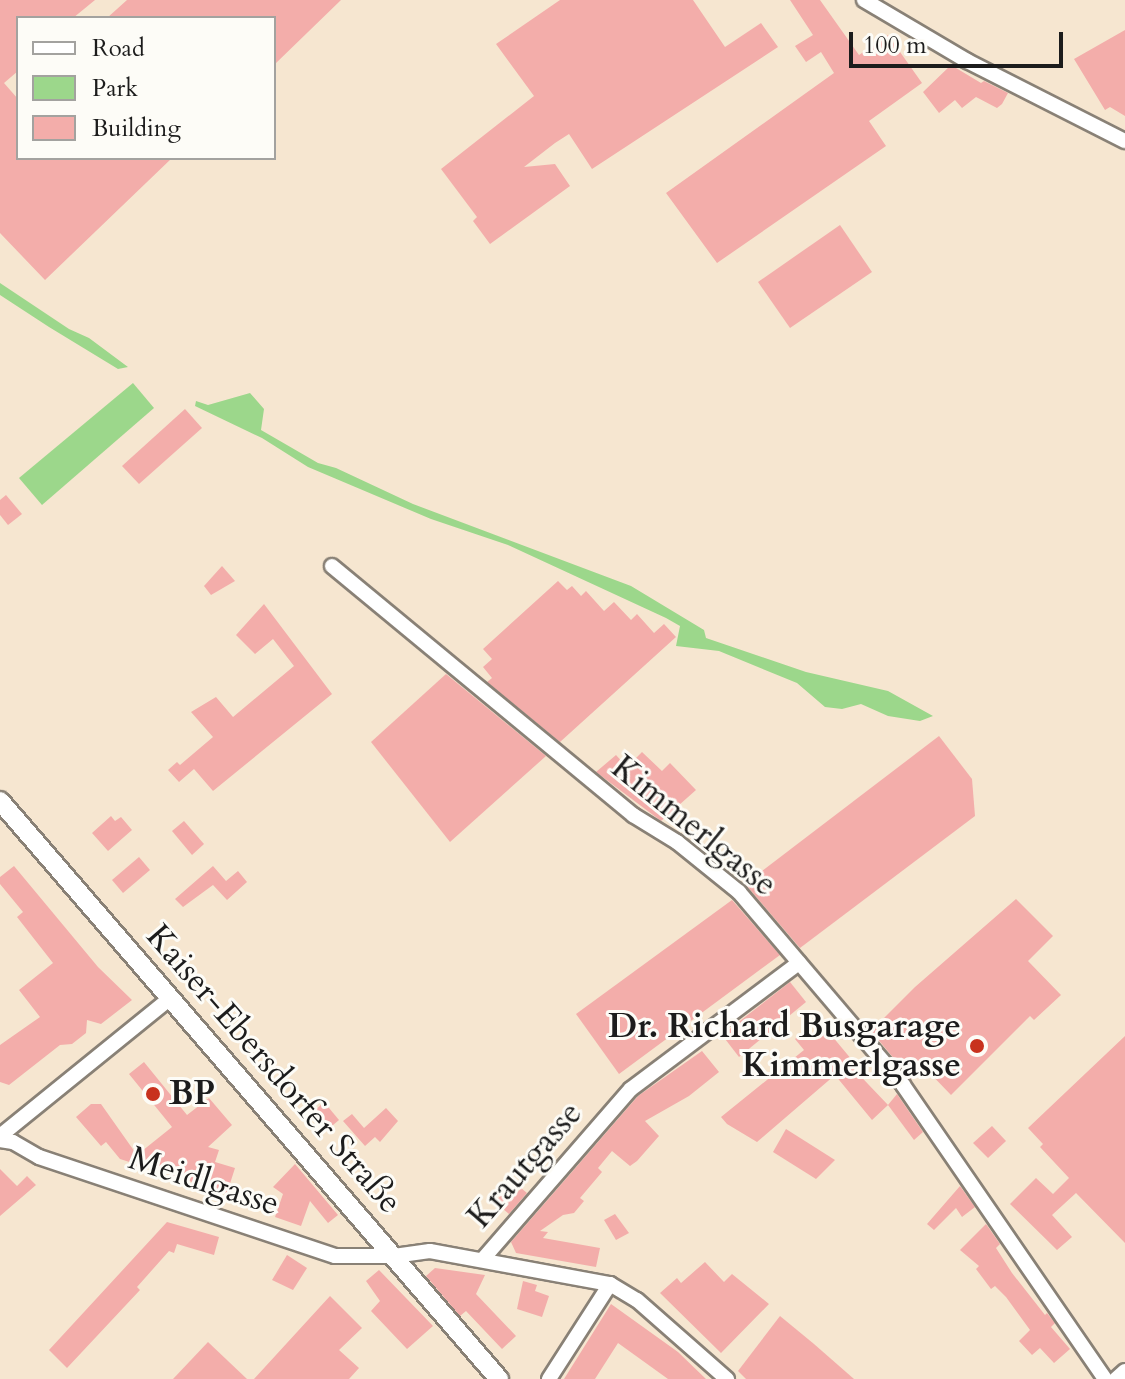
<!DOCTYPE html>
<meta charset="utf-8">
<style>
body{margin:0}
#map{position:relative;width:1125px;height:1379px;overflow:hidden;background:#f6e6d0;font-family:Cardo,serif}
div>[style]{position:absolute}
[style*='--x']{left:calc(var(--x)*1px);top:calc(var(--y)*1px);width:calc(var(--w)*1px);rotate:calc(var(--a)*1deg)}
.green>*{inset:0;background:#9cd78b}
.building>*{inset:0;background:#f3adaa}
.roads{filter:drop-shadow(2px 0 #898176) drop-shadow(-2px 0 #898176) drop-shadow(0 2px #898176) drop-shadow(0 -2px #898176)}
.minor>*{height:14px;margin:-7px;padding:0 7px;transform-origin:7px;border-radius:7px;background:#fff}
.major>*{height:18px;margin:-9px;padding:0 9px;transform-origin:9px;border-radius:9px;background:#fff}
.dots>*{width:22px;height:22px;translate:-50% -50%;box-sizing:border-box;border:4px solid #fdfcf7;border-radius:50%}
span{translate:-50% -50%;white-space:nowrap;text-align:center;line-height:1.15;-webkit-text-stroke:6px #fdfcf7;paint-order:stroke}
.street-label{font-size:34px;color:#1c1c1c}
.poi-label{font-size:34px;color:#1c1c1c;font-weight:700}
.right{translate:-100% -50%;text-align:right}
.left{translate:0 -50%;text-align:left}
.legend{position:absolute;left:16px;top:16px;width:260px;height:144px;box-sizing:border-box;background:#fdfcf7;border:2px solid #a3a29f;margin:0;padding:10px 14px;list-style:none;font-size:24px;color:#1c1c1c}
.legend li{display:flex;align-items:center;gap:16px;height:40px}
.legend b{width:40px;border:2px solid #a3a29f}
.scale{position:absolute;left:849px;top:32px;width:214px;height:36px;box-sizing:border-box;border:4px solid #1c1c1c;border-top:0;padding-left:10px;font-size:24px;line-height:28px;white-space:nowrap;color:#1c1c1c;-webkit-text-stroke:6px #fdfcf7;paint-order:stroke}
</style>
<div id="map">
<div class="green">
<div style="clip-path:polygon(0 283px,69px 329px,89px 338px,128px 367px,118px 369px,49px 327px,0 295px)"></div>
<div style="clip-path:polygon(133px 383px,154px 408px,42px 505px,19px 478px)"></div>
<div style="clip-path:polygon(250px 393px,264px 409px,261px 430px,318px 463px,336px 468px,413px 504px,631px 586px,704px 630px,706px 638px,806px 672px,888px 691px,933px 716px,920px 721px,888px 716px,861px 704px,842px 709px,825px 707px,797px 683px,719px 651px,676px 646px,680px 626px,666px 618px,508px 545px,431px 519px,308px 467px,262px 438px,195px 406px,196px 401px,208px 405px)"></div>
</div>
<div class="building">
<div style="clip-path:polygon(0 0,95px 0,73px 18px,18px 18px,18px 71px,4px 83px,18px 99px,18px 158px,172px 158px,45px 280px,0 233px)"></div>
<div style="clip-path:polygon(127px 0,341px 0,274px 65px,274px 18px,107px 18px)"></div>
<div style="clip-path:polygon(560px 0,693px 0,725px 47px,761px 23px,778px 47px,592px 169px,569px 134px,555px 143px,524px 167px,555px 164px,570px 186px,490px 244px,473px 221px,477px 217px,441px 169px,534px 96px,496px 44px)"></div>
<div style="clip-path:polygon(790px 0,820px 0,859px 55px,888px 35px,922px 83px,869px 121px,886px 146px,717px 263px,666px 193px,834px 73px,821px 52px,806px 62px,795px 46px,813px 35px)"></div>
<div style="clip-path:polygon(1125px 30px,1125px 116px,1110px 107px,1105px 110px,1074px 59px)"></div>
<div style="clip-path:polygon(951px 65px,981px 83px,984px 81px,1008px 93px,1002px 104px,997px 108px,976px 97px,962px 108px,955px 100px,939px 113px,923px 92px)"></div>
<div style="clip-path:polygon(840px 225px,872px 272px,790px 328px,758px 282px)"></div>
<div style="clip-path:polygon(185px 409px,202px 428px,139px 484px,122px 466px)"></div>
<div style="clip-path:polygon(6px 495px,22px 514px,8px 525px,0 515px,0 500px)"></div>
<div style="clip-path:polygon(222px 566px,235px 581px,211px 595px,204px 586px)"></div>
<div style="clip-path:polygon(558px 581px,567px 590px,572px 586px,581px 596px,586px 591px,604px 611px,614px 602px,631px 620px,637px 614px,654px 633px,664px 624px,676px 637px,560px 742px,487px 682px,492px 678px,483px 667px,492px 659px,483px 649px)"></div>
<div style="clip-path:polygon(264px 604px,332px 694px,213px 791px,194px 769px,179px 782px,168px 770px,177px 762px,180px 765px,213px 737px,191px 712px,216px 697px,233px 717px,294px 666px,273px 639px,255px 654px,236px 635px)"></div>
<div style="clip-path:polygon(446px 674px,546px 756px,450px 842px,371px 742px)"></div>
<div style="clip-path:polygon(939px 736px,972px 779px,975px 816px,800px 948px,745px 884px)"></div>
<div style="clip-path:polygon(642px 752px,662px 771px,670px 763px,696px 790px,661px 821px,596px 772px,616px 755px,627px 767px)"></div>
<div style="clip-path:polygon(111px 816px,115px 821px,121px 817px,132px 830px,108px 851px,92px 833px)"></div>
<div style="clip-path:polygon(184px 821px,204px 844px,192px 855px,172px 831px)"></div>
<div style="clip-path:polygon(139px 857px,150px 870px,123px 893px,112px 880px)"></div>
<div style="clip-path:polygon(14px 866px,98px 967px,132px 1000px,101px 1024px,87px 1020px,86px 1033px,72px 1044px,60px 1045px,9px 1085px,0 1082px,0 1045px,40px 1017px,19px 990px,53px 963px,17px 917px,23px 912px,0 884px,0 877px)"></div>
<div style="clip-path:polygon(213px 866px,226px 881px,238px 871px,247px 882px,227px 900px,213px 885px,183px 907px,175px 899px)"></div>
<div style="clip-path:polygon(1016px 899px,1053px 936px,1028px 961px,1061px 995px,1034px 1020px,1030px 1016px,951px 1095px,923px 1066px,911px 1079px,871px 1031px,915px 987px)"></div>
<div style="clip-path:polygon(732px 900px,780px 955px,619px 1074px,576px 1014px)"></div>
<div style="clip-path:polygon(790px 982px,806px 1002px,739px 1057px,722px 1035px)"></div>
<div style="clip-path:polygon(809px 1028px,817px 1039px,827px 1030px,852px 1060px,848px 1063px,888px 1105px,872px 1120px,835px 1075px,757px 1142px,727px 1124px,721px 1117px,804px 1050px,795px 1039px)"></div>
<div style="clip-path:polygon(1125px 1036px,1125px 1243px,1076px 1193px,1052px 1215px,1072px 1237px,1057px 1250px,1010px 1204px,1036px 1178px,1053px 1194px,1069px 1178px,1040px 1147px,1043px 1144px,1028px 1128px)"></div>
<div style="clip-path:polygon(702px 1051px,719px 1072px,689px 1096px,645px 1121px,659px 1136px,637px 1161px,630px 1166px,612px 1151px,598px 1168px,602px 1172px,580px 1198px,584px 1201px,574px 1213px,563px 1215px,540px 1231px,548px 1232px,543px 1238px,600px 1248px,596px 1267px,516px 1253px,511px 1242px,638px 1096px)"></div>
<div style="clip-path:polygon(144px 1062px,187px 1115px,209px 1098px,232px 1125px,208px 1147px,219px 1150px,215px 1162px,235px 1168px,227px 1193px,120px 1159px,106px 1142px,101px 1146px,76px 1117px,91px 1104px,101px 1104px,137px 1155px,172px 1127px,129px 1074px)"></div>
<div style="clip-path:polygon(897px 1094px,923px 1132px,914px 1140px,888px 1105px)"></div>
<div style="clip-path:polygon(324px 1102px,339px 1120px,326px 1131px,311px 1114px)"></div>
<div style="clip-path:polygon(386px 1108px,398px 1121px,380px 1142px,375px 1137px,365px 1146px,343px 1121px,352px 1114px,364px 1128px)"></div>
<div style="clip-path:polygon(992px 1126px,1006px 1141px,988px 1158px,973px 1143px)"></div>
<div style="clip-path:polygon(786px 1129px,835px 1160px,816px 1179px,773px 1152px)"></div>
<div style="clip-path:polygon(295px 1164px,338px 1215px,328px 1223px,310px 1201px,301px 1226px,275px 1217px,283px 1194px,273px 1187px)"></div>
<div style="clip-path:polygon(0 1169px,17px 1186px,27px 1176px,36px 1185px,0 1216px)"></div>
<div style="clip-path:polygon(960px 1186px,975px 1207px,962px 1217px,956px 1208px,934px 1230px,927px 1224px)"></div>
<div style="clip-path:polygon(521px 1188px,527px 1193px,509px 1214px,495px 1202px,505px 1191px,513px 1198px)"></div>
<div style="clip-path:polygon(615px 1214px,629px 1233px,616px 1240px,604px 1220px)"></div>
<div style="clip-path:polygon(167px 1222px,219px 1237px,214px 1255px,177px 1244px,174px 1253px,169px 1251px,137px 1287px,140px 1290px,67px 1368px,49px 1350px)"></div>
<div style="clip-path:polygon(986px 1224px,1000px 1244px,996px 1248px,1012px 1273px,1045px 1315px,1047px 1313px,1055px 1323px,1051px 1327px,1070px 1349px,1054px 1363px,1040px 1348px,1032px 1355px,1019px 1341px,1030px 1330px,1006px 1297px,995px 1286px,991px 1289px,976px 1269px,979px 1266px,960px 1250px)"></div>
<div style="clip-path:polygon(287px 1255px,307px 1268px,293px 1290px,272px 1280px)"></div>
<div style="clip-path:polygon(705px 1262px,724px 1282px,732px 1274px,769px 1304px,721px 1353px,660px 1293px,677px 1278px,681px 1283px)"></div>
<div style="clip-path:polygon(435px 1268px,485px 1275px,476px 1294px,516px 1336px,502px 1349px,466px 1311px,460px 1316px,426px 1276px)"></div>
<div style="clip-path:polygon(379px 1270px,433px 1326px,407px 1349px,371px 1311px,380px 1301px,366px 1281px)"></div>
<div style="clip-path:polygon(523px 1281px,537px 1285px,535px 1291px,549px 1296px,542px 1317px,517px 1309px)"></div>
<div style="clip-path:polygon(330px 1296px,362px 1328px,339px 1350px,359px 1368px,349px 1379px,254px 1379px)"></div>
<div style="clip-path:polygon(611px 1304px,678px 1352px,706px 1379px,668px 1379px,618px 1343px,595px 1379px,564px 1379px)"></div>
<div style="clip-path:polygon(780px 1316px,814px 1344px,854px 1379px,746px 1379px,738px 1371px)"></div>
<div style="clip-path:polygon(208px 1342px,247px 1379px,173px 1379px)"></div>
</div>
<div class="roads">
<div class="minor">
<div style="--x:864;--y:0;--w:120;--a:30.6"></div>
<div style="--x:967;--y:61;--w:177;--a:26.9"></div>
<div style="--x:332;--y:566;--w:391;--a:39.6"></div>
<div style="--x:633;--y:815;--w:52;--a:31.5"></div>
<div style="--x:677;--y:842;--w:80;--a:38.9"></div>
<div style="--x:739;--y:892;--w:253;--a:49.6"></div>
<div style="--x:903;--y:1085;--w:357;--a:55.5"></div>
<div style="--x:0;--y:1136;--w:218;--a:-39"></div>
<div style="--x:0;--y:1140;--w:13;--a:9"></div>
<div style="--x:13;--y:1142;--w:30;--a:30"></div>
<div style="--x:39;--y:1157;--w:312;--a:18.5"></div>
<div style="--x:335;--y:1256;--w:59;--a:0"></div>
<div style="--x:394;--y:1256;--w:36;--a:-8"></div>
<div style="--x:430;--y:1251;--w:183;--a:10.4"></div>
<div style="--x:610;--y:1284;--w:31;--a:31"></div>
<div style="--x:637;--y:1300;--w:120;--a:41.3"></div>
<div style="--x:483;--y:1259;--w:225;--a:-49"></div>
<div style="--x:631;--y:1089;--w:210;--a:-36.9"></div>
<div style="--x:549;--y:1379;--w:113;--a:-57.3"></div>
<div style="--x:1116;--y:1379;--w:12;--a:-42"></div>
</div>
<div class="major">
<div style="--x:0;--y:801;--w:764;--a:49.2"></div>
</div>
</div>
<div class="dots">
<div style="left:977px;top:1046px;background:#c8321e"></div>
<div style="left:153px;top:1094px;background:#c8321e"></div>
</div>
<div class="street-label">
<span style="left:694px;top:826px;rotate:39deg">Kimmerlgasse</span>
<span style="left:274px;top:1069px;rotate:49deg">Kaiser-Ebersdorfer Straße</span>
<span style="left:525px;top:1165px;rotate:-49deg">Krautgasse</span>
<span style="left:204px;top:1181px;rotate:18deg">Meidlgasse</span>
</div>
<div class="poi-label">
<span class="right" style="left:961px;top:1046px">Dr. Richard Busgarage<br>Kimmerlgasse</span>
<span class="left" style="left:169px;top:1094px">BP</span>
</div>
<ul class="legend">
<li><b style="height:10px;background:#fff"></b>Road</li>
<li><b style="height:22px;background:#9cd78b"></b>Park</li>
<li><b style="height:22px;background:#f3adaa"></b>Building</li>
</ul>
<div class="scale">100 m</div>
</div>
